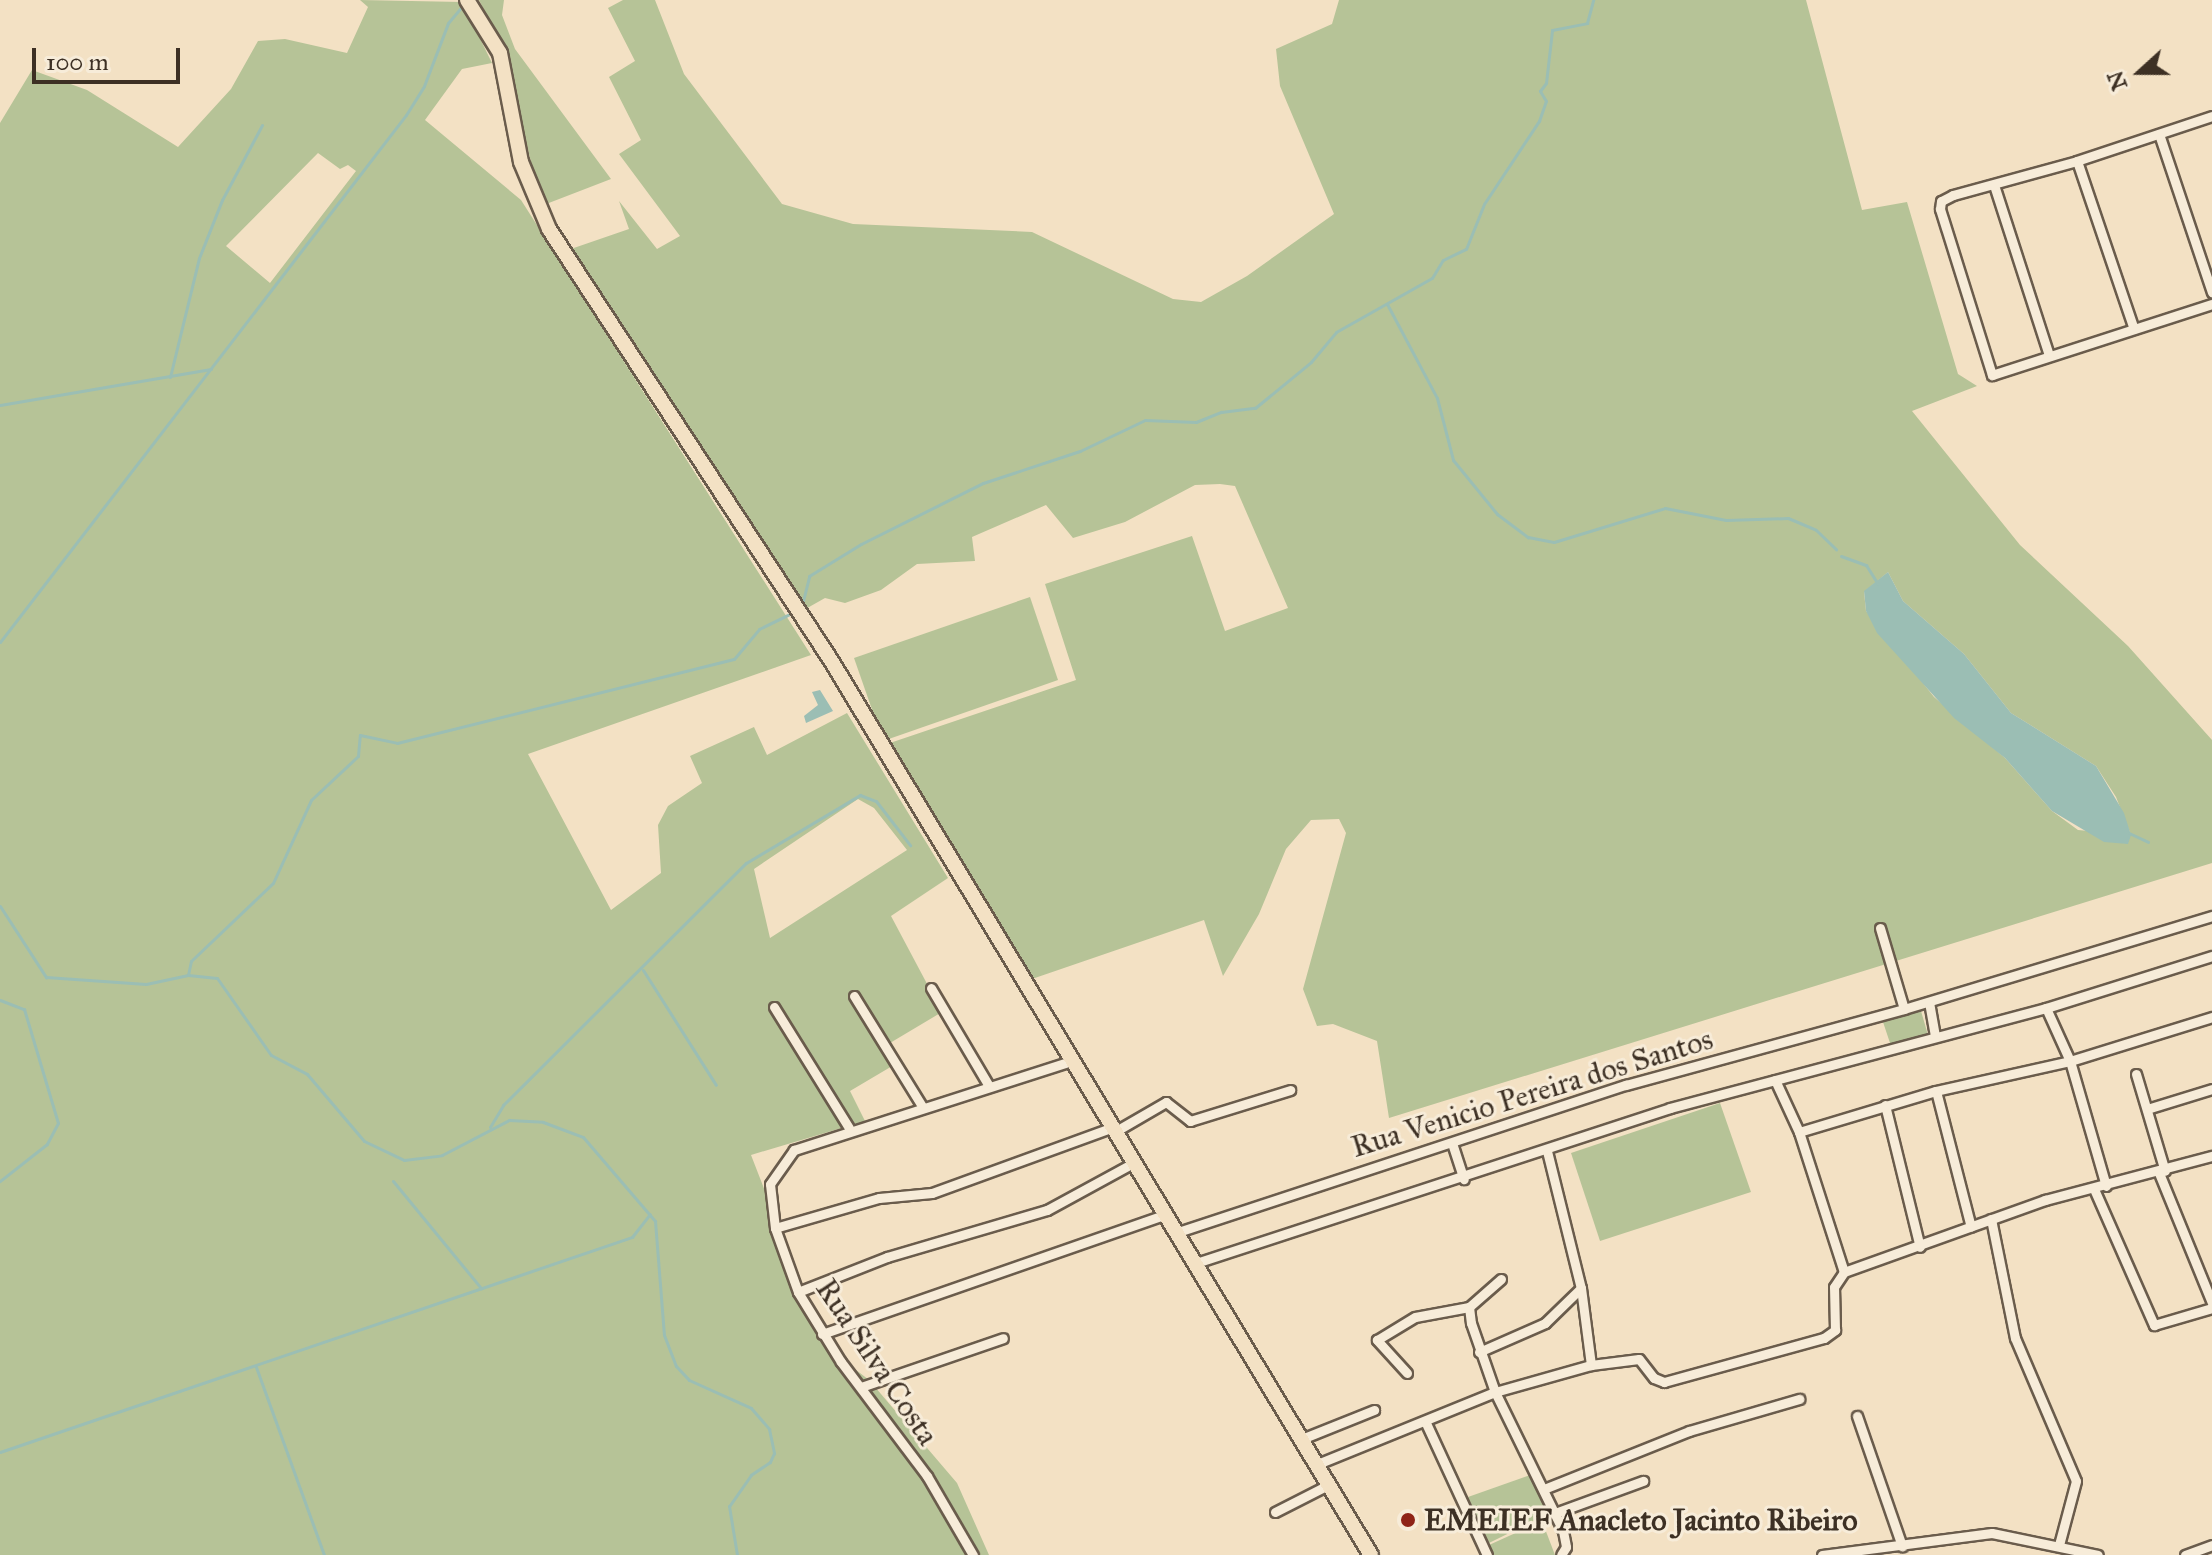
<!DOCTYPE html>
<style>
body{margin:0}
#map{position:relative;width:2212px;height:1555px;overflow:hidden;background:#f3e1c4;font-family:"IM FELL Great Primer",serif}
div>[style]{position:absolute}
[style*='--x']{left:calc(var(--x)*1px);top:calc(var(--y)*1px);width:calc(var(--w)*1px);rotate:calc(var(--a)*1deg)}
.green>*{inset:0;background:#b6c397}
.water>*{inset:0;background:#9bbeb4}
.stream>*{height:3px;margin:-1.5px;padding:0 1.5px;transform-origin:1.5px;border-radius:1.5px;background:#9bbeb4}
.roads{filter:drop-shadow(2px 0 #6a5c4c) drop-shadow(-2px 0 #6a5c4c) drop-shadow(0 2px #6a5c4c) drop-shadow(0 -2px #6a5c4c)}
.street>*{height:9px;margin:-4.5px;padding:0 4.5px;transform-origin:4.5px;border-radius:4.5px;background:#f7ecd9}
.primary>*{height:14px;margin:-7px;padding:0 7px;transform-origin:7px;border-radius:7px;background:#f3e1c4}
.dots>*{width:22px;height:22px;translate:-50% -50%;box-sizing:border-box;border:4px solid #f7ecd9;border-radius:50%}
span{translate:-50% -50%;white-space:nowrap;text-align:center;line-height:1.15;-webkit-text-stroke:6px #f7ecd9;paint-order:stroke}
.street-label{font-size:30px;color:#3d3024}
.poi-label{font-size:30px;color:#3d3024;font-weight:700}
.left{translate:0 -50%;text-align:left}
.north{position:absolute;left:2100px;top:32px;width:80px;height:80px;-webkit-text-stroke:6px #f7ecd9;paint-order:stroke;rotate:249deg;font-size:22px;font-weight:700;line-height:32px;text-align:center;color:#3d3024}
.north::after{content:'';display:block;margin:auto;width:28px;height:36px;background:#3d3024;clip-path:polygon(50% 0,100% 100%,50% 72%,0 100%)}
.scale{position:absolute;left:32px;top:48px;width:148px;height:36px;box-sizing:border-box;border:4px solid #3d3024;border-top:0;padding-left:10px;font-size:24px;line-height:28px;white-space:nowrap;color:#3d3024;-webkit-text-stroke:6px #f7ecd9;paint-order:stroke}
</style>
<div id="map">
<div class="green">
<div style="clip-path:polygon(evenodd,360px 0,462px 2px,492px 63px,462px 69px,425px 120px,521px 200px,811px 655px,528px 754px,611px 910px,661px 873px,658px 825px,668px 806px,702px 783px,690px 756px,754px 727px,767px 755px,847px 713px,948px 878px,891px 916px,942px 1012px,890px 1043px,899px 1062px,850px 1091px,865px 1121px,751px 1155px,825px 1346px,869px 1380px,957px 1483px,989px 1555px,0 1555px,0 123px,32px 70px,87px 90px,178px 147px,231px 89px,258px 41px,285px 39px,347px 53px,368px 7px,360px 0,318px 153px,340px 169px,348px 165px,356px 171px,270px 283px,226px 246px,318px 153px,360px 0,858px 799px,874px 808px,907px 850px,770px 938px,754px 869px,858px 799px)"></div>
<div style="clip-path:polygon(479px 0,504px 0,502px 15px,515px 49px,611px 179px,541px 206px,506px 54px)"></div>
<div style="clip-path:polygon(evenodd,623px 0,655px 0,684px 74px,782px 204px,853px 224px,1032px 232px,1173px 299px,1201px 302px,1247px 276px,1334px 214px,1280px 86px,1276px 49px,1332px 24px,1339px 0,1806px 0,1862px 210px,1907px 202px,1958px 374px,1977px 386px,1912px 411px,2020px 545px,2128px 646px,2212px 740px,2212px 863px,1389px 1118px,1377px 1041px,1333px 1024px,1317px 1026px,1303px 989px,1346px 833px,1339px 819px,1311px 820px,1286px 849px,1259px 914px,1223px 976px,1204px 920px,1029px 980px,884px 745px,1076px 680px,1045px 584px,1192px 536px,1225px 631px,1288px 608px,1235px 486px,1220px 484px,1195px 485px,1125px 522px,1073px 538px,1046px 505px,972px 537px,975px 561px,917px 564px,881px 590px,845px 603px,825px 598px,802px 611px,568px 250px,629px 229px,619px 201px,657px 249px,680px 236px,619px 154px,641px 140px,609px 77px,635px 61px,608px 8px,623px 0,1888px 572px,1903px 601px,1964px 654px,2011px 713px,2096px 766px,2116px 797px,2131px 835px,2078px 830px,2052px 811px,2005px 758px,1934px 697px,1866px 611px,1864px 592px,1888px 572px)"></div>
<div style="clip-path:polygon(1030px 597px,1058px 680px,883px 741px,854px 658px)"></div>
<div style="clip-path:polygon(1921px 1011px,1928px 1035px,1891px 1046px,1883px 1022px)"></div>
<div style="clip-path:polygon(1720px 1103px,1751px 1192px,1600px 1241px,1571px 1153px)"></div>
<div style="clip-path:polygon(1530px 1475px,1546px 1509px,1542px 1517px,1489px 1543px,1468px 1497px)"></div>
<div style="clip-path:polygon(1542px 1521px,1555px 1555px,1493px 1555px,1489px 1545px)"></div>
</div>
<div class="water">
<div style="clip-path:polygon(1888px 572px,1903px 601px,1964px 654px,2011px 713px,2096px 766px,2124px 813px,2131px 835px,2128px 844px,2104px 842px,2052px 811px,2005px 758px,1954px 718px,1877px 633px,1866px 611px,1864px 591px)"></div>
<div style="clip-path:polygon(820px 690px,833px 711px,806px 723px,804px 716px,818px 705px,812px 692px)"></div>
</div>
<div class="stream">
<div style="--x:1387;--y:304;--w:106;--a:62"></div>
<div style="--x:1437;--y:398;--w:64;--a:75.5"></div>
<div style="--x:1453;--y:460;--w:70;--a:50.8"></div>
<div style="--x:1497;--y:514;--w:39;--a:37"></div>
<div style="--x:1528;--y:537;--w:26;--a:11"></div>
<div style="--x:1554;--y:542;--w:116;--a:-17"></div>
<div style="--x:1665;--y:508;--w:62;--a:11.1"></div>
<div style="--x:1726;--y:520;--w:62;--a:-1.8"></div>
<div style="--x:1788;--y:518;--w:30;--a:23"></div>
<div style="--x:1816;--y:530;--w:28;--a:44"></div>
<div style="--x:170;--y:377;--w:122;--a:-76.3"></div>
<div style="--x:199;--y:258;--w:62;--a:-68.4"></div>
<div style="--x:222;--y:200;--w:85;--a:-61.9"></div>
<div style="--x:0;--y:405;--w:214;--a:-9.7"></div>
<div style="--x:1841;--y:556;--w:27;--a:20"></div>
<div style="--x:1866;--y:565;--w:22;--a:58"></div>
<div style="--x:802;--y:605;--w:30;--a:-76"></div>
<div style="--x:809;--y:576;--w:61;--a:-31.6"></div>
<div style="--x:861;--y:544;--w:136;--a:-26.6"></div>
<div style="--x:983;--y:483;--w:102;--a:-18.3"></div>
<div style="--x:1080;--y:451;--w:72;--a:-25.5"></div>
<div style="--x:1145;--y:420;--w:51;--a:2.2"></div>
<div style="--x:1196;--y:422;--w:27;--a:-22"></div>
<div style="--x:1221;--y:412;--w:34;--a:-7"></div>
<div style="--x:1255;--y:408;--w:72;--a:-39.4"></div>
<div style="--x:1311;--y:362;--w:39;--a:-50"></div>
<div style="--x:1336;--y:332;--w:110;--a:-29.4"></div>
<div style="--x:1432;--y:278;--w:21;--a:-59"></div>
<div style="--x:1443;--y:260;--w:25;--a:-26"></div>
<div style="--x:1466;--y:249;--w:48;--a:-68.2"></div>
<div style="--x:1484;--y:204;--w:100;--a:-56.5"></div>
<div style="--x:1539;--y:121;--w:21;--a:-71"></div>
<div style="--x:1546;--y:101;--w:12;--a:-121"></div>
<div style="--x:1540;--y:91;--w:10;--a:-53"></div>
<div style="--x:1546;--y:83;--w:53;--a:-83.5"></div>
<div style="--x:1552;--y:30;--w:36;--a:-11"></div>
<div style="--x:1587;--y:23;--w:24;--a:-75"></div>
<div style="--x:0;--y:642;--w:665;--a:-52.39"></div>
<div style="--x:406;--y:115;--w:34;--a:-58"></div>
<div style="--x:424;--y:86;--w:67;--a:-69.1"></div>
<div style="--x:448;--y:23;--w:25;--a:-50"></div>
<div style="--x:2129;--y:833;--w:21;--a:25"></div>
<div style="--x:0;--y:906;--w:85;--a:57.1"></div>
<div style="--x:46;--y:977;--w:100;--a:4"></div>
<div style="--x:146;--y:984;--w:43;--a:-12.1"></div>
<div style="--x:188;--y:975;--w:29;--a:6"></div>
<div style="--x:217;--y:978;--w:94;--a:55"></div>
<div style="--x:271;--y:1055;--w:41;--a:27.8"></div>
<div style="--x:307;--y:1074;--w:88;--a:49.6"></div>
<div style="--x:364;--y:1141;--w:44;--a:25.4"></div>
<div style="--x:404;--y:1160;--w:38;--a:-7"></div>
<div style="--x:442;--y:1155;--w:76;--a:-27.6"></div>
<div style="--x:509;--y:1120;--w:34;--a:3"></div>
<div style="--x:543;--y:1122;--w:43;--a:20.6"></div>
<div style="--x:583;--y:1137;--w:111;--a:49.4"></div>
<div style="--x:655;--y:1221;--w:114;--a:85.5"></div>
<div style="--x:664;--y:1335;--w:33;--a:69"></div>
<div style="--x:676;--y:1366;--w:19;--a:47"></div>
<div style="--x:689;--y:1380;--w:68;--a:24.3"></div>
<div style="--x:751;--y:1408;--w:28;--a:49"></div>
<div style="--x:769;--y:1429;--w:25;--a:78"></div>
<div style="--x:774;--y:1453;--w:10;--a:114"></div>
<div style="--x:770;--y:1462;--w:23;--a:146"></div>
<div style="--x:751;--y:1475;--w:38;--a:125"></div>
<div style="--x:729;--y:1506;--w:50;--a:80.7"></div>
<div style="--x:643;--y:970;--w:136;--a:57.6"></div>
<div style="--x:188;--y:975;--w:14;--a:-78"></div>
<div style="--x:191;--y:961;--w:113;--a:-43.6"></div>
<div style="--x:273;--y:883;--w:91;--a:-65.4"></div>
<div style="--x:311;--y:800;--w:64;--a:-43.1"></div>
<div style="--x:358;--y:756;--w:21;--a:-85"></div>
<div style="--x:360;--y:735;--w:38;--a:12"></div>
<div style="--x:397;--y:743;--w:347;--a:-14"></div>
<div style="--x:734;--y:659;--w:39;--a:-50"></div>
<div style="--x:759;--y:629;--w:39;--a:-26"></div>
<div style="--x:0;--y:1000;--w:26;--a:21"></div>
<div style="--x:24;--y:1009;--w:119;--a:73.4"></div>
<div style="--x:58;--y:1123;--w:24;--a:118"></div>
<div style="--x:47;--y:1144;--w:60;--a:141.8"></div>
<div style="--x:490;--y:1127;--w:26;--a:-59"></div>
<div style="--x:503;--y:1105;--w:343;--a:-44.9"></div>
<div style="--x:746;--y:863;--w:133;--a:-30.8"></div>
<div style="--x:860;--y:795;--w:17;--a:21"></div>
<div style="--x:876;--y:801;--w:56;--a:52.3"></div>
<div style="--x:393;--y:1181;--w:139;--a:50.6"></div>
<div style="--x:256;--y:1367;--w:200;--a:70.1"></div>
<div style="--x:0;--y:1452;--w:668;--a:-18.79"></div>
<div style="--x:632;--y:1237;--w:29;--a:-52"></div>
</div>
<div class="roads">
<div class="street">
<div style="--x:2212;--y:116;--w:142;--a:161.6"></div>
<div style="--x:2077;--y:161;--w:129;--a:164.7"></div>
<div style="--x:1953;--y:195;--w:13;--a:153"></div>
<div style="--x:1941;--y:201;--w:8;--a:97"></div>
<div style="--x:1940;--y:209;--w:174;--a:72.6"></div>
<div style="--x:1992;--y:375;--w:231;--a:-17.9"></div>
<div style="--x:2159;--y:134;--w:167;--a:71.5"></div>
<div style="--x:2077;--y:161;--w:177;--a:71.3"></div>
<div style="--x:1994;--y:185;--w:179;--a:72.1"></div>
<div style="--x:1880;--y:928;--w:84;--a:73.5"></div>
<div style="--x:931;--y:988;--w:114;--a:59.4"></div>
<div style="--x:854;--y:996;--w:129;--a:58.3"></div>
<div style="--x:1929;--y:1002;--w:35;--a:80"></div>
<div style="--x:774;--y:1007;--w:142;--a:58.2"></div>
<div style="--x:2046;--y:1008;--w:58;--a:65.6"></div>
<div style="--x:2070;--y:1061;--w:130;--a:73.9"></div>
<div style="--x:2136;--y:1074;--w:101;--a:73.4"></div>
<div style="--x:1775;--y:1080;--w:57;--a:65.2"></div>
<div style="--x:1799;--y:1132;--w:147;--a:72.2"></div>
<div style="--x:1936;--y:1091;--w:140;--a:75.6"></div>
<div style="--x:1885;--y:1105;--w:146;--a:76.2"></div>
<div style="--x:2147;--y:1109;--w:68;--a:-17.1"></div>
<div style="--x:1116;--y:1131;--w:58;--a:-30.1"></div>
<div style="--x:1166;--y:1102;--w:31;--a:38"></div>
<div style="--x:1190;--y:1121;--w:105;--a:-17.2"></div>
<div style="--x:1799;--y:1132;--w:143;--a:-16.7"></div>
<div style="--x:1936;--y:1091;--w:137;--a:-12.6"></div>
<div style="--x:2070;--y:1061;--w:149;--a:-17.2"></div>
<div style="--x:1452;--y:1143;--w:38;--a:72"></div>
<div style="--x:1547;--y:1151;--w:141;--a:76.1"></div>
<div style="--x:1581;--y:1288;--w:78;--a:82.6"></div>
<div style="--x:2159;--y:1173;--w:140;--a:67.8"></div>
<div style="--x:2094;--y:1189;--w:149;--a:66.2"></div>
<div style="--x:2154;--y:1325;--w:60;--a:-16.3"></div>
<div style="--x:1991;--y:1219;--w:121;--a:78.6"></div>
<div style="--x:2015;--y:1338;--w:155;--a:66.9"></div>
<div style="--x:2076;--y:1481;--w:66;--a:104.9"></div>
<div style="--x:775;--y:1228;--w:108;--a:-16.1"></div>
<div style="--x:879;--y:1198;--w:53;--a:-5.4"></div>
<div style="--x:932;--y:1193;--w:193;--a:-20"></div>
<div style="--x:1178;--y:1232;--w:472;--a:-18.2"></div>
<div style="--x:1626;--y:1085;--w:288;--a:-15.3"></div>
<div style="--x:1904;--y:1009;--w:322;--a:-16.8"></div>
<div style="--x:1196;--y:1263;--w:499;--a:-18.1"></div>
<div style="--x:1670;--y:1108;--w:389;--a:-14.9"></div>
<div style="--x:2046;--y:1008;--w:174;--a:-17.4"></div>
<div style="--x:1501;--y:1279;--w:43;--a:138.8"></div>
<div style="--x:1469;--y:1307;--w:16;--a:83"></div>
<div style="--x:1471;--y:1323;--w:73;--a:70.8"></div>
<div style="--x:1495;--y:1392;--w:155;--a:63.9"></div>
<div style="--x:1563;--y:1531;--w:16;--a:79"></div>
<div style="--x:1566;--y:1547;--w:9;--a:122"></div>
<div style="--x:798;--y:1292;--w:96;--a:-21.5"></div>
<div style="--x:887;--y:1257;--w:167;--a:-16.4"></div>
<div style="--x:1047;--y:1210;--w:100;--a:-28.6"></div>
<div style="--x:822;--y:1334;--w:365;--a:-19.2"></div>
<div style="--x:1479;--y:1352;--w:72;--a:-23.7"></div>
<div style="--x:1545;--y:1323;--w:50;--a:-44.2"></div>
<div style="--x:1407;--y:1373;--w:45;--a:-132.3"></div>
<div style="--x:1377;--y:1340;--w:44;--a:-31.2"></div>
<div style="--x:1415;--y:1317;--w:55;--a:-10.5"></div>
<div style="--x:861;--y:1387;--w:150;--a:-19"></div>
<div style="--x:1857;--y:1416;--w:138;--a:70.9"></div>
<div style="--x:1425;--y:1421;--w:148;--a:65.2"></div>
<div style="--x:1299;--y:1440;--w:81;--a:-21.8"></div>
<div style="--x:1315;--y:1465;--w:194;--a:-22.1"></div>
<div style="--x:1495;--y:1392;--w:100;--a:-15.7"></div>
<div style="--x:1591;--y:1365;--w:48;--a:-7.1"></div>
<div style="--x:1639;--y:1359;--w:24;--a:52"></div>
<div style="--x:1654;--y:1378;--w:11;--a:22"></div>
<div style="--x:1664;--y:1382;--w:166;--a:-15.4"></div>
<div style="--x:1824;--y:1338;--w:14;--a:-36"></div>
<div style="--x:1835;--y:1330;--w:43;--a:-91.3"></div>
<div style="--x:1834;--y:1287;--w:18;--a:-56"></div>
<div style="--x:1844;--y:1272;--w:214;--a:-19.7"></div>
<div style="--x:2045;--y:1200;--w:173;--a:-14.8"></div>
<div style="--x:1544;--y:1489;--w:156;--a:-21.8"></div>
<div style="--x:1689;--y:1431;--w:115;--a:-16.2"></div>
<div style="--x:1275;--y:1512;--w:59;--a:-27"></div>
<div style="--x:1555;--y:1513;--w:94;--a:-20"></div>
<div style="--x:973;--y:1555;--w:91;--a:-120.2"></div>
<div style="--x:927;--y:1476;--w:143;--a:-127"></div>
<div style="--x:841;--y:1362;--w:82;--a:-121.6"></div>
<div style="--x:798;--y:1292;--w:68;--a:-109.8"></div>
<div style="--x:775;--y:1228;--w:44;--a:-96.5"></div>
<div style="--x:770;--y:1184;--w:42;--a:-54.8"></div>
<div style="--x:794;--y:1150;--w:292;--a:-17.8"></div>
<div style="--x:1822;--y:1555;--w:171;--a:-7.4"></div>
<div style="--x:1992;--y:1533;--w:108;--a:11.7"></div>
<div style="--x:2185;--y:1555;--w:29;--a:-20"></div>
</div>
<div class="primary">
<div style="--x:467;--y:0;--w:62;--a:58.1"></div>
<div style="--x:500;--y:53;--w:111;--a:79.1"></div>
<div style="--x:521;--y:162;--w:73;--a:67.3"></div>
<div style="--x:549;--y:229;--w:517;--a:56.83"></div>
<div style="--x:832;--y:662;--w:1043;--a:58.89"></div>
</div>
</div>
<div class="dots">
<div style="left:1408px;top:1520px;background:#8f2418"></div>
</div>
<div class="street-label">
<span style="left:1532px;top:1093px;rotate:-17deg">Rua Venicio Pereira dos Santos</span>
<span style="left:877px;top:1362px;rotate:56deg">Rua Silva Costa</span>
</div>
<div class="poi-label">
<span class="left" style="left:1424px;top:1520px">EMEIEF Anacleto Jacinto Ribeiro</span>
</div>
<div class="north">N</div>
<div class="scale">100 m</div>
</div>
